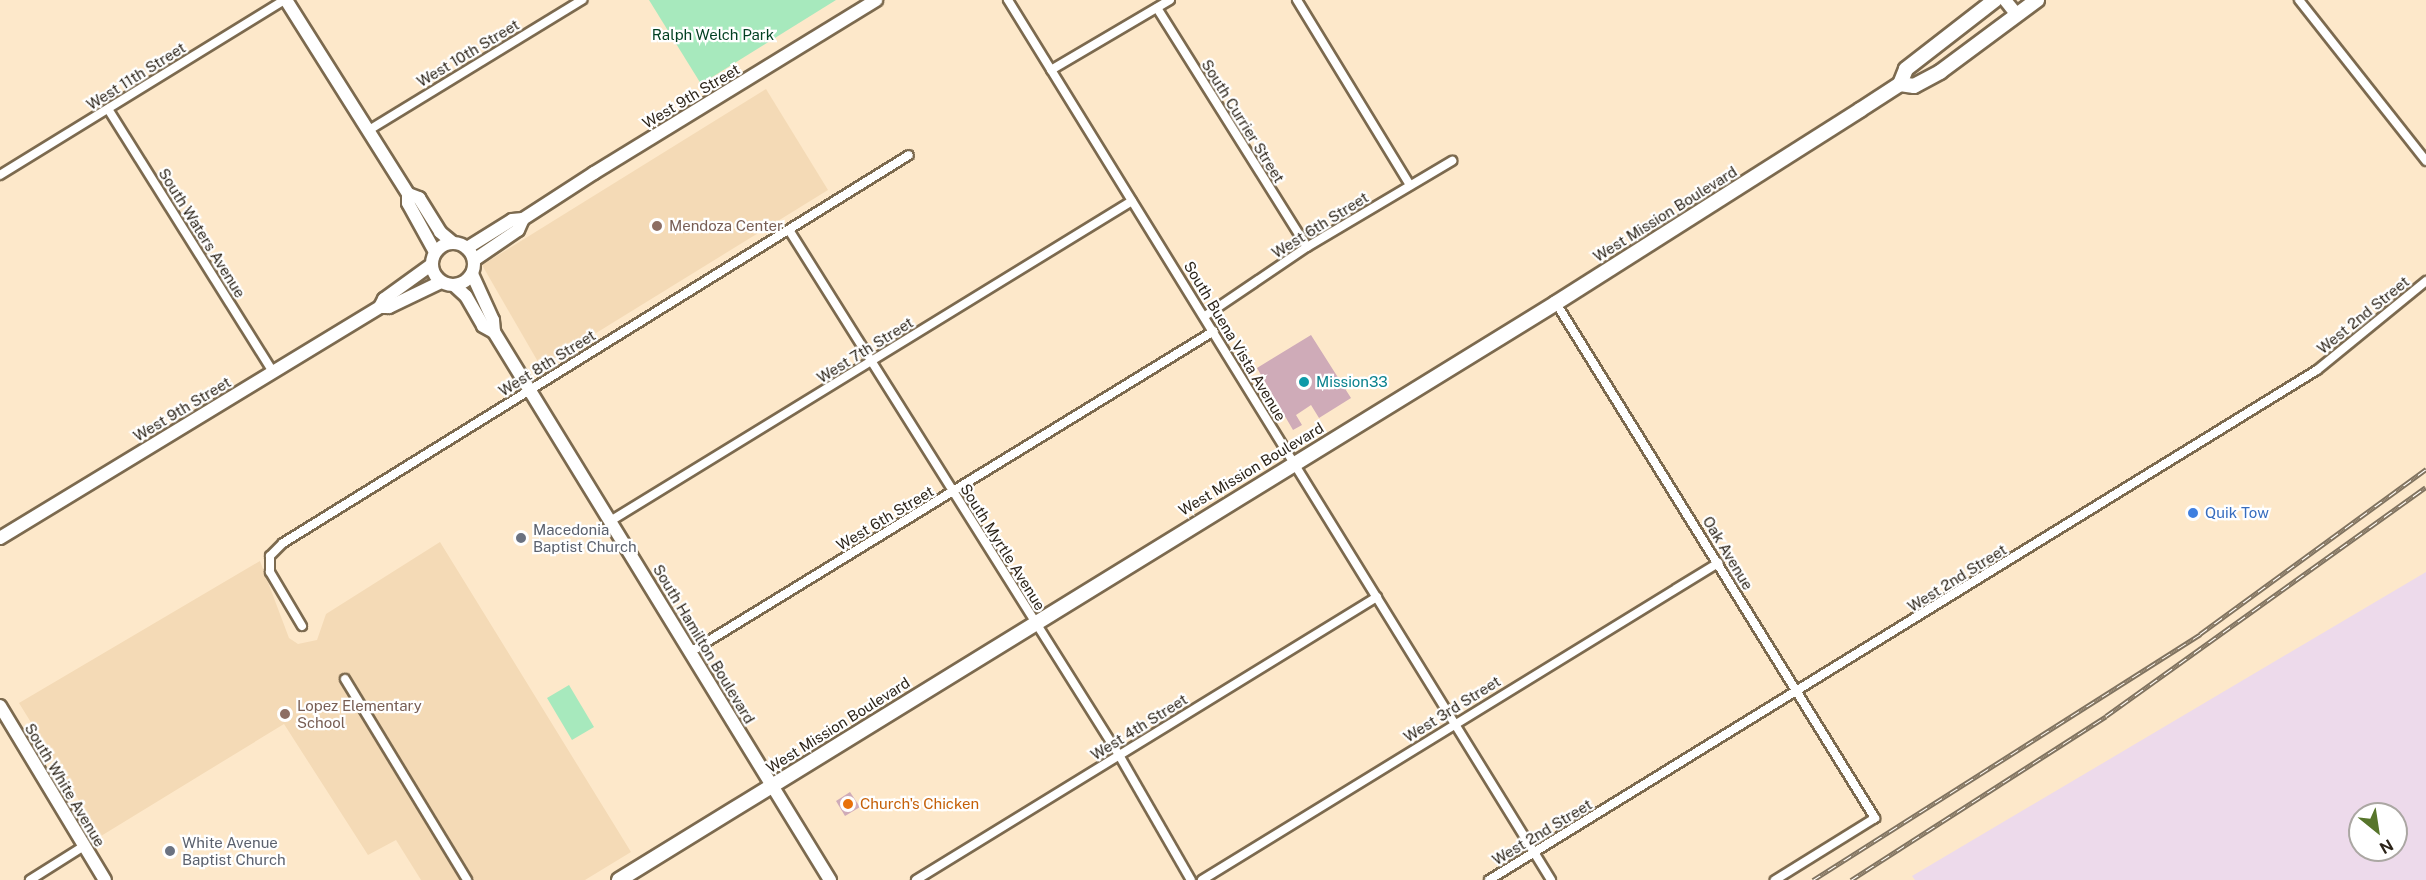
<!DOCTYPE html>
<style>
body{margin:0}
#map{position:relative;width:2426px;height:880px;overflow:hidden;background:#fde8ca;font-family:"Public Sans",sans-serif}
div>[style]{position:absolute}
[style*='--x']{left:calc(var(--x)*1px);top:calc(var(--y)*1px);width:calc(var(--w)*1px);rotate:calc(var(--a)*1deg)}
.built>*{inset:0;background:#f4dab6}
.industrial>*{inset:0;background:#eddaeb}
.green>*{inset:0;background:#a7e9bd}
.building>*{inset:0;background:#cfabb8}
.roads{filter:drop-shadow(2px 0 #7c6a4f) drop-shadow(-2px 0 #7c6a4f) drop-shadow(0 2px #7c6a4f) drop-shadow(0 -2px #7c6a4f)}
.street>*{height:8px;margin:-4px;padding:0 4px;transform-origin:4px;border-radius:4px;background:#fff}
.secondary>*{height:12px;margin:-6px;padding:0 6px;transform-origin:6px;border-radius:6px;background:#fff}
.secondary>.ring{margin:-6px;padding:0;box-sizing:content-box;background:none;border:12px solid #fff;border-radius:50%}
.primary>*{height:14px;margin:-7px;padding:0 7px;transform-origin:7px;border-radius:7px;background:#fff}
.rail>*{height:5px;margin-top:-2.5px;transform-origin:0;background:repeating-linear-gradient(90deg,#fff 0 9px,#807360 0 18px);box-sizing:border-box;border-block:2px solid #807360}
.dots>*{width:16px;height:16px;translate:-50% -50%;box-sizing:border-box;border:3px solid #fff;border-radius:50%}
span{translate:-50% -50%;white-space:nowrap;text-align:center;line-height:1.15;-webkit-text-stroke:4.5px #fff;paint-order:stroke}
.park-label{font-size:15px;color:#013f21}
.street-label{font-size:15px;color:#2c2419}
.education-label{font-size:15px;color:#785e54}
.left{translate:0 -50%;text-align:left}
.culture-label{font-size:15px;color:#0d838f}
.shop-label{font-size:15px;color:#366cbe}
.worship-label{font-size:15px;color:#5b616d}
.food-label{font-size:15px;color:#c56008}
.north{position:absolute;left:2348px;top:802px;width:60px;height:60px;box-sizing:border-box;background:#fff;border:2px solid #aba7a3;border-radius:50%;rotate:150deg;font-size:16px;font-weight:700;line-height:24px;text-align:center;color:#2c2419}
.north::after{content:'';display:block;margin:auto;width:21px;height:27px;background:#57752b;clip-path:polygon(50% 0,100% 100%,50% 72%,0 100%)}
</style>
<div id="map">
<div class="built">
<div style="clip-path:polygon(766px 89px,828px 190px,541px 367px,482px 265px)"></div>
<div style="clip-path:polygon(440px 542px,631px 852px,585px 880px,421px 880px,396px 840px,368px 855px,284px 724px,101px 836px,19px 703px,260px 561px,289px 638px,298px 644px,317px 640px,326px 614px)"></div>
</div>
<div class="industrial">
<div style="clip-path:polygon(evenodd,2426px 572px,2426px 880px,1915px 880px,1912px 876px,2426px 572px,2360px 814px,2396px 814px,2396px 850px,2360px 850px,2360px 814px)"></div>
</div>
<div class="green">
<div style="clip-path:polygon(649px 0,836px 0,701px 84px)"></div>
<div style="clip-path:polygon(569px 685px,594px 727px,572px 740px,547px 698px)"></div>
</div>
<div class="building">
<div style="clip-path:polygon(1311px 335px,1351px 398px,1319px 418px,1311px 405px,1296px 415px,1302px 425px,1293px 430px,1257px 368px)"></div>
<div style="clip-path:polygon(850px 792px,860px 807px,845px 816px,836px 801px)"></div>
</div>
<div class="roads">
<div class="street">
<div style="--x:1008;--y:0;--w:1034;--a:58.32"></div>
<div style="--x:1297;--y:0;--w:217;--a:58.6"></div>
<div style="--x:2299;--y:0;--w:205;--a:51.7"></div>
<div style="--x:1157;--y:8;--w:282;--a:57.9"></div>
<div style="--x:1051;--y:70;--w:138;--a:-30.5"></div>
<div style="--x:108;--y:109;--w:310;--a:57.9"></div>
<div style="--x:369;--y:130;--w:250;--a:-31.4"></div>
<div style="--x:0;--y:175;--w:334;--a:-31.6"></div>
<div style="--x:789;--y:230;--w:620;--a:57.85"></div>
<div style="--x:1119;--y:755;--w:144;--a:60.1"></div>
<div style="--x:1556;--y:303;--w:606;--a:58.23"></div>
<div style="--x:1875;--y:818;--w:118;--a:148.2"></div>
<div style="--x:1205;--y:316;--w:123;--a:-34.1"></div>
<div style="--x:1307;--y:247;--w:169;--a:-30.7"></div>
<div style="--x:612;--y:520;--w:610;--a:-31.53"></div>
<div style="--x:302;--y:626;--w:63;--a:-120.7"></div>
<div style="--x:270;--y:572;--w:16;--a:-90"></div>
<div style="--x:270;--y:556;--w:18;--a:-45"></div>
<div style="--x:283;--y:543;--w:736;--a:-31.79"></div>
<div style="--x:692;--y:651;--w:612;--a:-31.51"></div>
<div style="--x:345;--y:679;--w:235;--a:58.7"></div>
<div style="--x:30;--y:880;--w:64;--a:-32.2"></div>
<div style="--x:916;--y:880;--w:541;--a:-31.55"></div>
<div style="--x:1202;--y:880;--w:606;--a:-31.56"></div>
<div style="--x:1489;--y:880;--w:972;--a:-31.63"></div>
<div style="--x:2317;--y:370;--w:141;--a:-39.2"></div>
</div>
<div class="secondary">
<div style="--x:286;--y:0;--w:229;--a:57.8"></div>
<div style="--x:408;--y:194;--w:9;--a:90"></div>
<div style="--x:408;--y:203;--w:56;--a:61.1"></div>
<div style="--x:2005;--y:0;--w:19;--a:51"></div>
<div style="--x:408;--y:194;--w:12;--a:20"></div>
<div style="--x:419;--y:198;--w:40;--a:58"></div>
<div style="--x:440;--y:232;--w:17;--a:40"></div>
<div class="ring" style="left:432px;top:243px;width:30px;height:30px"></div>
<div style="--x:467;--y:248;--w:53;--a:-31.9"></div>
<div style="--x:512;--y:220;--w:11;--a:-5"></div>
<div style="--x:474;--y:260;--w:53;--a:-34.3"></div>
<div style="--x:518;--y:230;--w:12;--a:-66"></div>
<div style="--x:523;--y:219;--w:85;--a:-32.9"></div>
<div style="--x:594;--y:173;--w:331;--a:-31.5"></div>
<div style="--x:472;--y:274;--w:51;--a:65.5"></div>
<div style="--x:493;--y:320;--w:12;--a:85"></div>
<div style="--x:454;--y:285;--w:16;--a:43"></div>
<div style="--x:466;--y:296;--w:34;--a:60"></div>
<div style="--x:483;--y:326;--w:13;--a:29"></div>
<div style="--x:494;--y:332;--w:643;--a:58.49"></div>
<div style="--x:380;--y:307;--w:9;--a:-63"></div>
<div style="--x:384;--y:299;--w:58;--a:-35.9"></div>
<div style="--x:0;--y:538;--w:445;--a:-31.3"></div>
<div style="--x:380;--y:307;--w:9;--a:0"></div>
<div style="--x:389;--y:307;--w:58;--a:-25.7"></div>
<div style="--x:0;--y:706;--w:203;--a:58.9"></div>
</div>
<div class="primary">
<div style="--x:1900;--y:84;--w:14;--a:8"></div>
<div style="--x:1914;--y:86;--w:30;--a:-28"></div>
<div style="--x:1940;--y:72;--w:121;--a:-36.6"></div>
<div style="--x:619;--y:880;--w:1100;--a:-31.62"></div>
<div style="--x:1556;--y:303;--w:360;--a:-32.4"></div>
<div style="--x:1860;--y:110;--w:48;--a:-33"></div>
<div style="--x:1900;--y:84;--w:16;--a:-68"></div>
<div style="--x:1906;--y:69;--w:113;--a:-37.8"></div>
</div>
</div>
<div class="rail">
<div style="--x:1813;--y:880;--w:459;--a:-32.4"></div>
<div style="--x:2200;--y:634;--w:280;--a:-36.1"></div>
<div style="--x:1851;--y:880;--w:303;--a:-32.7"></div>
<div style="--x:2106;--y:716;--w:393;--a:-35.6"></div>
</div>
<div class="dots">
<div style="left:657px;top:226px;background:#8d6e63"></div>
<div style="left:1304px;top:382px;background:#0f9aa8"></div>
<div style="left:2193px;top:513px;background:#3f7fe0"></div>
<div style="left:521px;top:538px;background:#6b7280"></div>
<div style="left:285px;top:714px;background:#8d6e63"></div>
<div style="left:848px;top:804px;background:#e8710a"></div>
<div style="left:170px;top:851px;background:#6b7280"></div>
</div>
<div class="park-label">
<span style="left:713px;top:35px">Ralph Welch Park</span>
</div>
<div class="street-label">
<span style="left:468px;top:53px;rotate:-31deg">West 10th Street</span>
<span style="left:136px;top:76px;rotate:-32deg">West 11th Street</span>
<span style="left:691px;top:96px;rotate:-31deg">West 9th Street</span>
<span style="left:1243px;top:121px;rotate:58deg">South Currier Street</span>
<span style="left:1665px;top:214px;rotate:-32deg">West Mission Boulevard</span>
<span style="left:1320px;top:225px;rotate:-32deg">West 6th Street</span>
<span style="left:202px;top:233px;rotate:58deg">South Waters Avenue</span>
<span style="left:2363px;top:315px;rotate:-39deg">West 2nd Street</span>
<span style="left:1235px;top:341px;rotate:59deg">South Buena Vista Avenue</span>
<span style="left:865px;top:350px;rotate:-32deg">West 7th Street</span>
<span style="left:547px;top:363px;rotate:-32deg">West 8th Street</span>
<span style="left:182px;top:409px;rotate:-31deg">West 9th Street</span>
<span style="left:1251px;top:469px;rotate:-31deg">West Mission Boulevard</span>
<span style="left:885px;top:518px;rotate:-31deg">West 6th Street</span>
<span style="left:1003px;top:547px;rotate:58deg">South Myrtle Avenue</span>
<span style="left:1728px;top:553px;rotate:59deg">Oak Avenue</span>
<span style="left:1957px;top:578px;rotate:-32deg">West 2nd Street</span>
<span style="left:704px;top:644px;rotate:59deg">South Hamilton Boulevard</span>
<span style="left:1452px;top:709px;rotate:-32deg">West 3rd Street</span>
<span style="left:838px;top:725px;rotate:-32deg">West Mission Boulevard</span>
<span style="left:1139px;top:727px;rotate:-32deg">West 4th Street</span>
<span style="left:65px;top:785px;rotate:59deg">South White Avenue</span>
<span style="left:1542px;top:832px;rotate:-31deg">West 2nd Street</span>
</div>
<div class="education-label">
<span class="left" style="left:669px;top:226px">Mendoza Center</span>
<span class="left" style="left:297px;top:714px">Lopez Elementary<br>School</span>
</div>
<div class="culture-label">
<span class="left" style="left:1316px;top:382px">Mission33</span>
</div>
<div class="shop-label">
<span class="left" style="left:2205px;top:513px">Quik Tow</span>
</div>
<div class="worship-label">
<span class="left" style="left:533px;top:538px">Macedonia<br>Baptist Church</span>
<span class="left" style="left:182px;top:851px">White Avenue<br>Baptist Church</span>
</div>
<div class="food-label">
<span class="left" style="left:860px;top:804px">Church's Chicken</span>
</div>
<div class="north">N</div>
</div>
